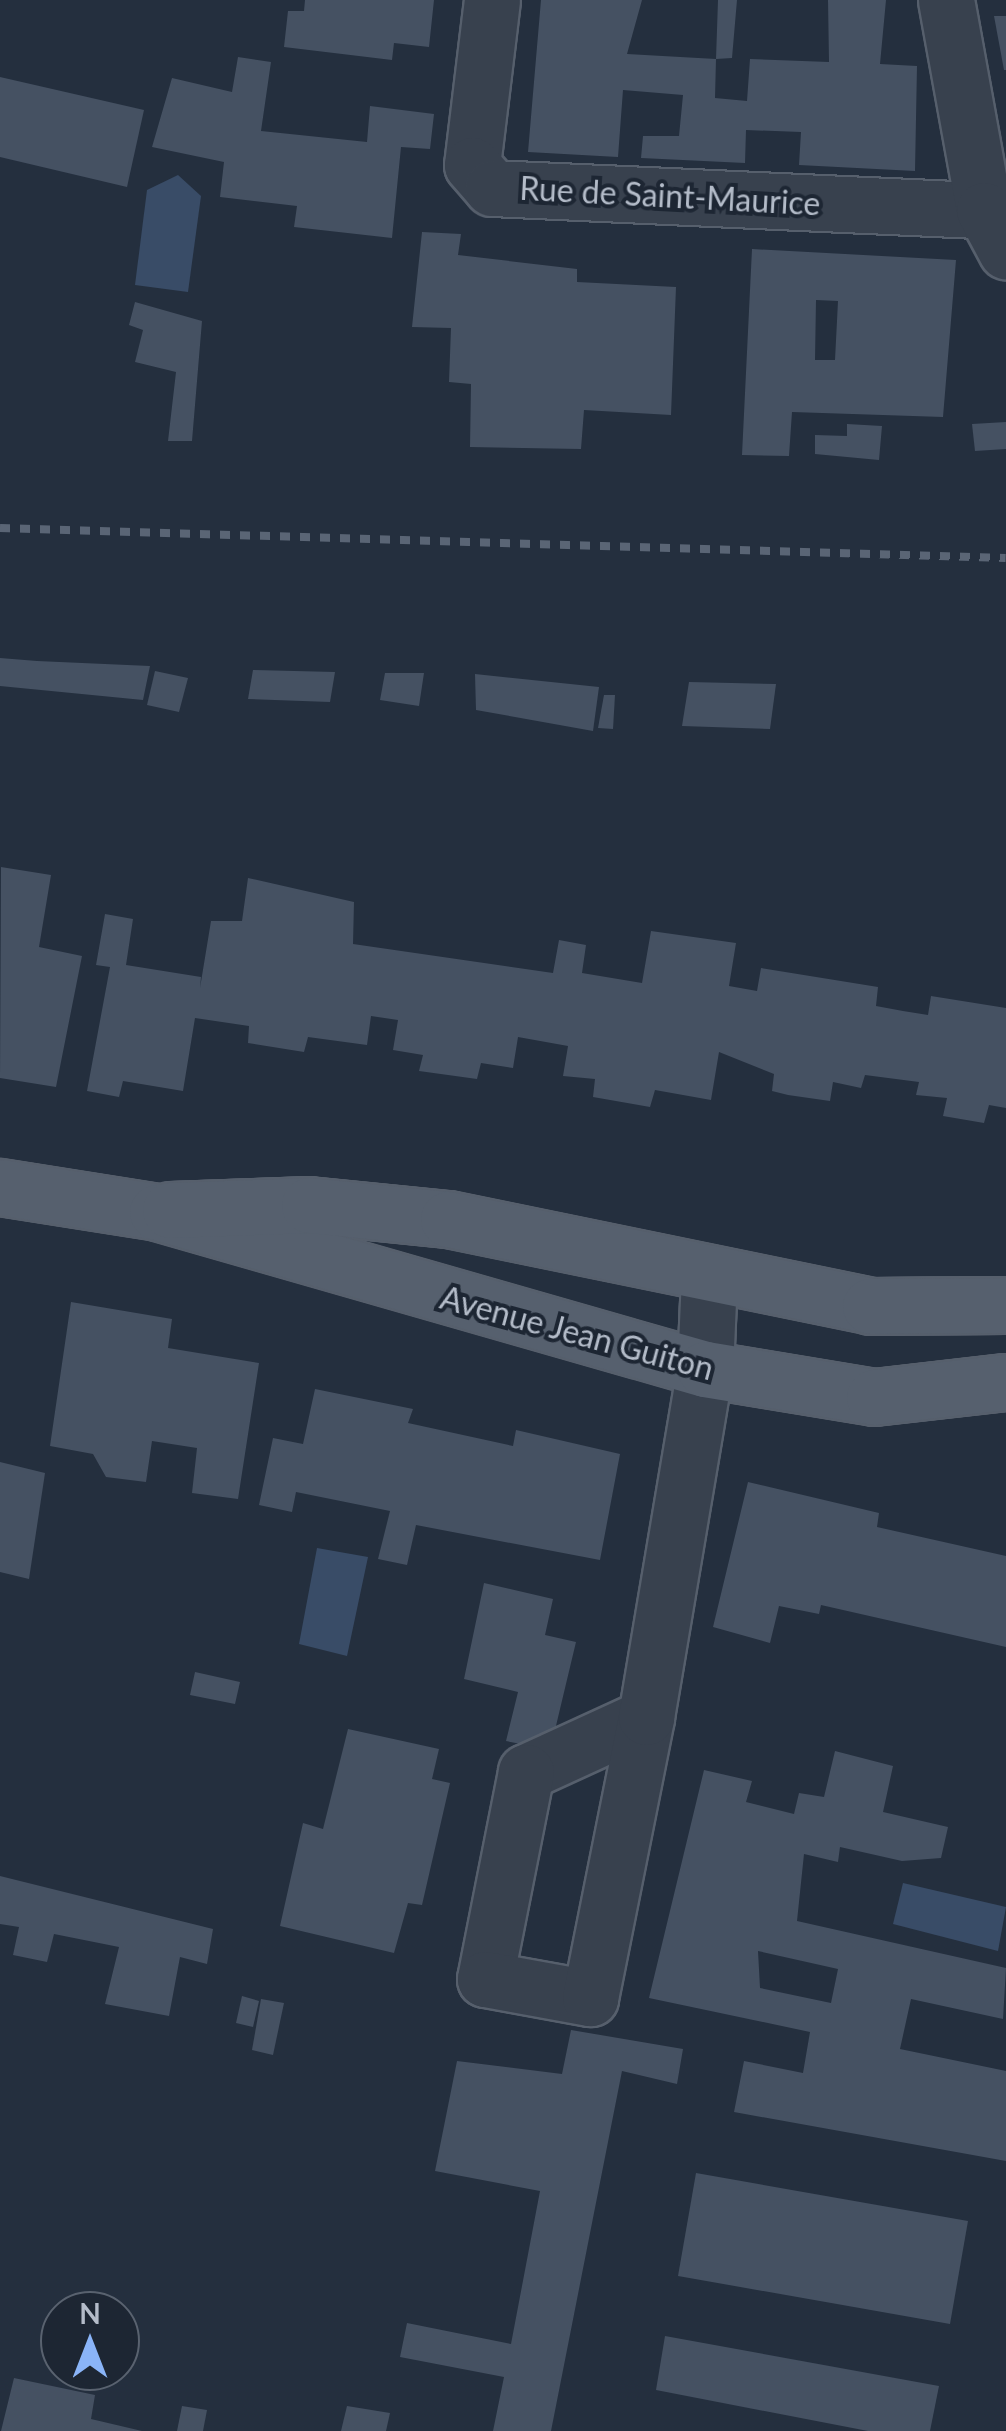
<!DOCTYPE html>
<style>
body{margin:0}
#map{position:relative;width:1006px;height:2431px;overflow:hidden;background:#242f3e;font-family:Lato,sans-serif}
div>[style]{position:absolute}
[style*='--x']{left:calc(var(--x)*1px);top:calc(var(--y)*1px);width:calc(var(--w)*1px);rotate:calc(var(--a)*1deg)}
.water>*{inset:0;background:#394c67}
.building>*{inset:0;background:#455162}
.roads{filter:drop-shadow(2px 0 #565f6c) drop-shadow(-2px 0 #565f6c) drop-shadow(0 2px #565f6c) drop-shadow(0 -2px #565f6c)}
.minor>*{height:55px;margin:-27.5px;padding:0 27.5px;transform-origin:27.5px;border-radius:27.5px;background:#38414e}
.major>*{height:55px;margin:-27.5px;padding:0 27.5px;transform-origin:27.5px;border-radius:27.5px;background:#56606e}
.rail>*{height:8px;margin-top:-4px;transform-origin:0;background:repeating-linear-gradient(90deg,#5a6575 0 10px,transparent 0 20px)}
span{translate:-50% -50%;white-space:nowrap;text-align:center;line-height:1.15;-webkit-text-stroke:8px #1d2633;paint-order:stroke}
.street-label{font-size:32px;color:#b4bcc9}
.north{position:absolute;left:40px;top:2291px;width:100px;height:100px;box-sizing:border-box;background:#1d2633;border:2px solid #59626f;border-radius:50%;rotate:0deg;font-size:28px;font-weight:700;line-height:40px;text-align:center;color:#b4bcc9}
.north::after{content:'';display:block;margin:auto;width:35px;height:45px;background:#8ab4f8;clip-path:polygon(50% 0,100% 100%,50% 72%,0 100%)}
</style>
<div id="map">
<div class="water">
<div style="clip-path:polygon(178px 175px,201px 196px,188px 292px,135px 285px,147px 190px)"></div>
<div style="clip-path:polygon(317px 1548px,368px 1557px,347px 1656px,299px 1644px)"></div>
<div style="clip-path:polygon(903px 1883px,1006px 1907px,998px 1951px,893px 1924px)"></div>
</div>
<div class="building">
<div style="clip-path:polygon(305px 0,434px 0,429px 47px,394px 43px,392px 60px,284px 47px,288px 11px,304px 11px)"></div>
<div style="clip-path:polygon(541px 0,642px 0,627px 54px,716px 59px,718px 0,737px 0,732px 58px,716px 59px,715px 98px,747px 101px,750px 59px,829px 62px,828px 0,886px 0,880px 64px,917px 66px,915px 171px,799px 165px,801px 132px,746px 130px,745px 163px,641px 158px,643px 136px,679px 136px,683px 95px,623px 90px,618px 157px,528px 152px)"></div>
<div style="clip-path:polygon(994px 16px,1006px 16px,1006px 70px,1004px 70px)"></div>
<div style="clip-path:polygon(238px 57px,271px 62px,261px 131px,367px 142px,370px 106px,434px 114px,430px 149px,401px 147px,392px 238px,294px 227px,297px 206px,220px 197px,224px 162px,152px 147px,172px 78px,232px 92px)"></div>
<div style="clip-path:polygon(0 77px,144px 110px,127px 187px,0 157px)"></div>
<div style="clip-path:polygon(422px 232px,461px 234px,458px 255px,577px 269px,577px 282px,676px 287px,671px 415px,584px 410px,581px 449px,470px 447px,471px 384px,449px 382px,451px 328px,412px 327px)"></div>
<div style="clip-path:polygon(evenodd,752px 249px,956px 260px,943px 417px,792px 412px,789px 456px,742px 455px,752px 249px,816px 300px,838px 301px,835px 360px,815px 360px,816px 300px)"></div>
<div style="clip-path:polygon(135px 302px,202px 321px,192px 441px,168px 441px,176px 372px,135px 362px,143px 330px,129px 325px)"></div>
<div style="clip-path:polygon(1006px 422px,1006px 449px,975px 451px,972px 424px)"></div>
<div style="clip-path:polygon(847px 424px,882px 426px,879px 460px,815px 454px,815px 435px,847px 436px)"></div>
<div style="clip-path:polygon(0 658px,37px 661px,150px 666px,143px 700px,0 686px)"></div>
<div style="clip-path:polygon(253px 670px,335px 672px,330px 702px,248px 699px)"></div>
<div style="clip-path:polygon(155px 671px,188px 678px,179px 712px,147px 705px)"></div>
<div style="clip-path:polygon(385px 673px,424px 673px,419px 706px,380px 700px)"></div>
<div style="clip-path:polygon(475px 674px,599px 687px,593px 731px,476px 710px)"></div>
<div style="clip-path:polygon(689px 682px,776px 684px,770px 729px,682px 726px)"></div>
<div style="clip-path:polygon(604px 695px,615px 695px,613px 729px,598px 728px)"></div>
<div style="clip-path:polygon(1px 867px,51px 875px,39px 947px,82px 956px,56px 1087px,0 1078px)"></div>
<div style="clip-path:polygon(248px 878px,354px 902px,353px 944px,553px 973px,559px 940px,586px 945px,582px 973px,642px 983px,651px 931px,736px 943px,729px 986px,757px 991px,761px 968px,878px 987px,876px 1006px,903px 1011px,928px 1015px,931px 996px,1006px 1008px,1006px 1108px,989px 1105px,984px 1123px,943px 1116px,947px 1098px,916px 1095px,919px 1082px,865px 1075px,861px 1088px,833px 1082px,830px 1101px,788px 1095px,772px 1091px,774px 1074px,719px 1052px,711px 1100px,655px 1090px,650px 1107px,633px 1104px,593px 1097px,595px 1079px,563px 1076px,568px 1046px,518px 1037px,513px 1068px,481px 1063px,477px 1079px,419px 1071px,423px 1055px,393px 1050px,398px 1020px,371px 1016px,367px 1045px,308px 1037px,304px 1052px,248px 1043px,249px 1026px,195px 1018px,183px 1091px,123px 1081px,119px 1097px,87px 1091px,110px 967px,96px 965px,105px 914px,133px 919px,126px 965px,201px 977px,200px 988px,211px 921px,242px 921px)"></div>
<div style="clip-path:polygon(71px 1302px,172px 1319px,168px 1348px,259px 1363px,238px 1499px,192px 1493px,197px 1448px,152px 1441px,146px 1482px,106px 1477px,93px 1454px,50px 1446px)"></div>
<div style="clip-path:polygon(315px 1389px,413px 1409px,408px 1423px,513px 1446px,516px 1430px,620px 1454px,600px 1560px,416px 1525px,407px 1565px,378px 1559px,390px 1511px,296px 1492px,292px 1512px,259px 1505px,273px 1438px,303px 1444px)"></div>
<div style="clip-path:polygon(0 1462px,45px 1473px,29px 1579px,0 1572px)"></div>
<div style="clip-path:polygon(748px 1482px,879px 1513px,877px 1527px,1006px 1556px,1006px 1647px,821px 1605px,819px 1614px,779px 1606px,770px 1643px,713px 1627px)"></div>
<div style="clip-path:polygon(484px 1583px,553px 1599px,545px 1635px,576px 1642px,555px 1730px,531px 1746px,506px 1741px,518px 1692px,464px 1679px)"></div>
<div style="clip-path:polygon(195px 1672px,240px 1682px,235px 1704px,190px 1695px)"></div>
<div style="clip-path:polygon(348px 1729px,439px 1749px,432px 1779px,450px 1783px,422px 1905px,408px 1903px,394px 1953px,280px 1926px,303px 1823px,323px 1829px)"></div>
<div style="clip-path:polygon(evenodd,835px 1751px,893px 1766px,883px 1812px,948px 1827px,941px 1858px,902px 1861px,840px 1847px,838px 1862px,804px 1854px,797px 1921px,1006px 1968px,1003px 2019px,911px 1999px,900px 2049px,1006px 2071px,1006px 2161px,734px 2112px,744px 2061px,803px 2073px,810px 2032px,649px 1998px,704px 1770px,752px 1781px,746px 1802px,794px 1814px,799px 1793px,824px 1797px,835px 1751px,758px 1951px,838px 1969px,831px 2003px,760px 1988px,758px 1951px)"></div>
<div style="clip-path:polygon(0 1876px,213px 1929px,207px 1964px,180px 1957px,169px 2016px,105px 2004px,119px 1947px,54px 1934px,47px 1962px,13px 1955px,19px 1927px,0 1924px)"></div>
<div style="clip-path:polygon(242px 1996px,259px 2001px,253px 2027px,236px 2023px)"></div>
<div style="clip-path:polygon(261px 1999px,284px 2003px,273px 2055px,252px 2050px)"></div>
<div style="clip-path:polygon(571px 2030px,683px 2049px,677px 2084px,622px 2071px,551px 2431px,493px 2431px,504px 2377px,400px 2357px,407px 2323px,511px 2344px,540px 2191px,435px 2171px,457px 2061px,562px 2074px)"></div>
<div style="clip-path:polygon(696px 2173px,968px 2221px,950px 2324px,678px 2276px)"></div>
<div style="clip-path:polygon(665px 2336px,939px 2386px,930px 2431px,868px 2431px,656px 2390px)"></div>
<div style="clip-path:polygon(14px 2378px,95px 2395px,91px 2419px,142px 2431px,1px 2431px)"></div>
<div style="clip-path:polygon(182px 2406px,207px 2410px,203px 2431px,177px 2431px)"></div>
<div style="clip-path:polygon(347px 2406px,390px 2413px,386px 2431px,341px 2431px)"></div>
</div>
<div class="roads">
<div class="minor">
<div style="--x:492;--y:0;--w:166;--a:96.9"></div>
<div style="--x:472;--y:165;--w:30;--a:49"></div>
<div style="--x:492;--y:188;--w:492;--a:2.6"></div>
<div style="--x:946;--y:0;--w:213;--a:79.7"></div>
<div style="--x:984;--y:210;--w:47;--a:61.8"></div>
<div style="--x:646;--y:1717;--w:132;--a:155.4"></div>
<div style="--x:526;--y:1772;--w:211;--a:101.2"></div>
<div style="--x:485;--y:1979;--w:107;--a:10.3"></div>
<div style="--x:590;--y:1998;--w:287;--a:-78.7"></div>
<div style="--x:646;--y:1717;--w:353;--a:-80.4"></div>
<div style="--x:705;--y:1369;--w:91;--a:-87.5"></div>
</div>
<div class="major">
<div style="--x:0;--y:1187;--w:159;--a:9"></div>
<div style="--x:157;--y:1212;--w:570;--a:15.99"></div>
<div style="--x:705;--y:1369;--w:171;--a:9.4"></div>
<div style="--x:874;--y:1397;--w:133;--a:-6.5"></div>
<div style="--x:170;--y:1210;--w:139;--a:-2.1"></div>
<div style="--x:309;--y:1205;--w:140;--a:5.8"></div>
<div style="--x:448;--y:1219;--w:431;--a:11.6"></div>
<div style="--x:870;--y:1306;--w:136;--a:-0.4"></div>
</div>
</div>
<div class="rail">
<div style="--x:0;--y:528;--w:1006;--a:1.71"></div>
</div>
<div class="street-label">
<span style="left:670px;top:196px;rotate:3deg">Rue de Saint-Maurice</span>
<span style="left:577px;top:1333px;rotate:15deg">Avenue Jean Guiton</span>
</div>
<div class="north">N</div>
</div>
